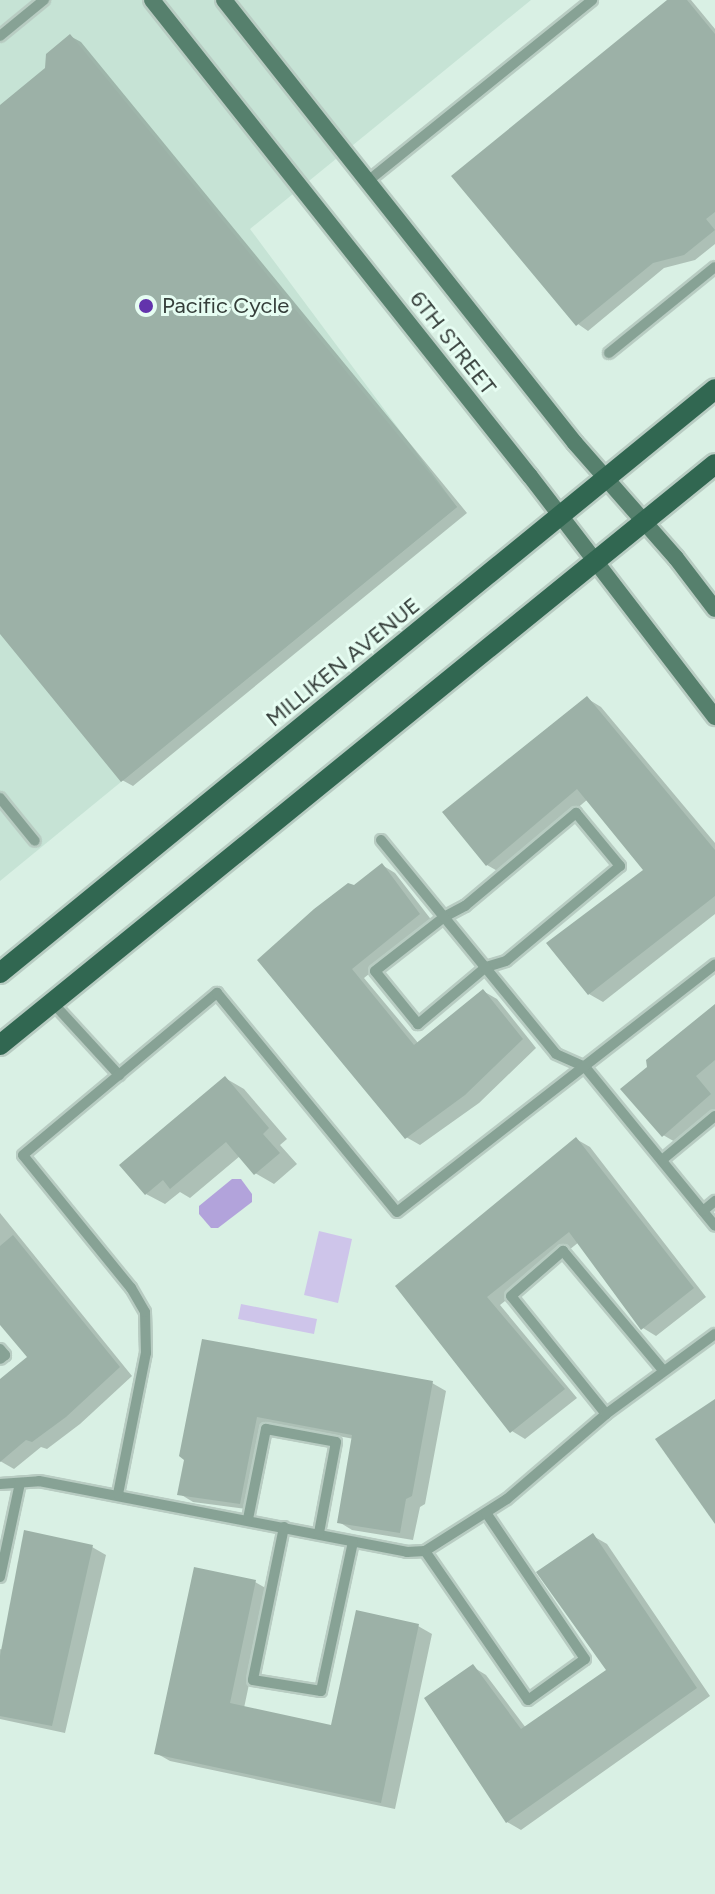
<!DOCTYPE html>
<style>
body{margin:0}
#map{position:relative;width:715px;height:1894px;overflow:hidden;background:#d9f0e4;font-family:Figtree,sans-serif}
div>[style]{position:absolute}
[style*='--x']{left:calc(var(--x)*1px);top:calc(var(--y)*1px);width:calc(var(--w)*1px);rotate:calc(var(--a)*1deg)}
.built>*{inset:0;background:#c6e3d5}
.green>*{inset:0;background:#cec5ea}
.water>*{inset:0;background:#b2a3db}
.shadow>*{inset:0;background:#0003}
.building>*{inset:0;background:#9cb1a7}
.roads{filter:drop-shadow(2px 0 #b8ccc2) drop-shadow(-2px 0 #b8ccc2) drop-shadow(0 2px #b8ccc2) drop-shadow(0 -2px #b8ccc2)}
.service>*{height:10px;margin:-5px;padding:0 5px;transform-origin:5px;border-radius:5px;background:#87a295}
.secondary>*{height:16px;margin:-8px;padding:0 8px;transform-origin:8px;border-radius:8px;background:#56806d}
.primary>*{height:20px;margin:-10px;padding:0 10px;transform-origin:10px;border-radius:10px;background:#316751}
.dots>*{width:22px;height:22px;translate:-50% -50%;box-sizing:border-box;border:4px solid #e6fdf2;border-radius:50%}
span{translate:-50% -50%;white-space:nowrap;text-align:center;line-height:1.15;-webkit-text-stroke:6px #e6fdf2;paint-order:stroke}
.poi-label{font-size:22px;color:#353e3a}
.left{translate:0 -50%;text-align:left}
.street-label{font-size:22px;color:#353e3a}
</style>
<div id="map">
<div class="built">
<div style="clip-path:polygon(0 0,531px 0,250px 229px,457px 507px,0 881px)"></div>
</div>
<div class="green">
<div style="clip-path:polygon(319px 1231px,352px 1239px,338px 1303px,304px 1295px)"></div>
<div style="clip-path:polygon(241px 1304px,317px 1319px,314px 1334px,238px 1319px)"></div>
</div>
<div class="water">
<div style="clip-path:polygon(232px 1179px,241px 1179px,252px 1194px,252px 1202px,218px 1228px,211px 1228px,199px 1214px,199px 1206px)"></div>
</div>
<div class="shadow">
<div style="clip-path:polygon(670px 0,691px 0,715px 29px,715px 244px,695px 260px,664px 268px,588px 331px,578px 324px)"></div>
<div style="clip-path:polygon(70px 36px,81px 42px,467px 513px,133px 786px,122px 780px,0 631px,0 107px,46px 69px)"></div>
<div style="clip-path:polygon(588px 699px,601px 707px,715px 843px,715px 914px,603px 1002px,589px 994px,646px 871px,588px 799px,501px 873px,487px 865px,445px 812px)"></div>
<div style="clip-path:polygon(382px 865px,395px 873px,433px 922px,364px 978px,419px 1044px,483px 991px,497px 999px,536px 1048px,479px 1103px,420px 1145px,406px 1137px,260px 960px)"></div>
<div style="clip-path:polygon(715px 1007px,715px 1112px,677px 1143px,663px 1135px)"></div>
<div style="clip-path:polygon(225px 1078px,244px 1089px,287px 1139px,280px 1145px,297px 1164px,274px 1184px,255px 1173px,240px 1156px,190px 1198px,180px 1192px,165px 1204px,146px 1194px)"></div>
<div style="clip-path:polygon(576px 1139px,590px 1147px,706px 1297px,656px 1336px,643px 1328px,579px 1242px,500px 1305px,577px 1398px,525px 1439px,512px 1431px,398px 1286px)"></div>
<div style="clip-path:polygon(0 1213px,132px 1376px,80px 1424px,47px 1449px,41px 1447px,14px 1469px,0 1461px,0 1382px,29px 1357px,0 1320px)"></div>
<div style="clip-path:polygon(203px 1341px,432px 1383px,446px 1391px,425px 1504px,420px 1507px,413px 1540px,352px 1530px,339px 1522px,354px 1439px,270px 1423px,254px 1510px,193px 1502px,180px 1494px)"></div>
<div style="clip-path:polygon(593px 1536px,607px 1544px,710px 1696px,521px 1830px,507px 1822px,473px 1667px,486px 1675px,526px 1728px,609px 1671px)"></div>
<div style="clip-path:polygon(92px 1547px,106px 1555px,65px 1733px,0 1719px,0 1649px,3px 1650px)"></div>
<div style="clip-path:polygon(255px 1582px,269px 1590px,244px 1708px,333px 1727px,418px 1626px,432px 1634px,395px 1809px,170px 1761px,156px 1753px)"></div>
</div>
<div class="building">
<div style="clip-path:polygon(667px 0,687px 0,715px 34px,715px 212px,706px 219px,715px 230px,684px 255px,653px 263px,576px 326px,451px 176px)"></div>
<div style="clip-path:polygon(70px 34px,457px 507px,121px 782px,0 634px,0 105px,45px 68px,46px 54px)"></div>
<div style="clip-path:polygon(587px 696px,715px 850px,715px 896px,588px 995px,546px 943px,643px 870px,577px 789px,486px 866px,442px 812px)"></div>
<div style="clip-path:polygon(382px 863px,420px 914px,352px 969px,414px 1045px,483px 989px,523px 1039px,465px 1095px,405px 1139px,257px 960px,314px 909px,348px 883px,354px 885px)"></div>
<div style="clip-path:polygon(715px 1004px,715px 1060px,696px 1076px,711px 1094px,662px 1137px,620px 1089px,647px 1067px,646px 1060px)"></div>
<div style="clip-path:polygon(225px 1076px,269px 1128px,263px 1134px,280px 1153px,254px 1175px,226px 1142px,170px 1189px,163px 1180px,145px 1195px,119px 1165px)"></div>
<div style="clip-path:polygon(576px 1137px,694px 1288px,641px 1330px,569px 1232px,487px 1297px,565px 1389px,510px 1433px,395px 1286px)"></div>
<div style="clip-path:polygon(13px 1235px,120px 1367px,66px 1417px,32px 1442px,26px 1440px,0 1462px,0 1379px,27px 1357px,0 1325px,0 1246px)"></div>
<div style="clip-path:polygon(202px 1339px,433px 1381px,412px 1496px,406px 1499px,400px 1533px,337px 1523px,352px 1435px,257px 1417px,240px 1504px,177px 1495px,184px 1460px,179px 1456px)"></div>
<div style="clip-path:polygon(715px 1399px,715px 1524px,655px 1439px)"></div>
<div style="clip-path:polygon(24px 1530px,93px 1545px,52px 1726px,0 1716px,0 1656px)"></div>
<div style="clip-path:polygon(593px 1533px,697px 1688px,506px 1823px,424px 1698px,473px 1664px,521px 1729px,606px 1670px,536px 1572px)"></div>
<div style="clip-path:polygon(194px 1567px,256px 1580px,230px 1703px,331px 1725px,356px 1610px,419px 1624px,381px 1803px,154px 1754px)"></div>
</div>
<div class="roads">
<div class="service">
<div style="--x:0;--y:36;--w:57;--a:-39.3"></div>
<div style="--x:368;--y:181;--w:288;--a:-38.9"></div>
<div style="--x:609;--y:353;--w:136;--a:-39.1"></div>
<div style="--x:0;--y:798;--w:55;--a:50.9"></div>
<div style="--x:576;--y:813;--w:69;--a:50.3"></div>
<div style="--x:620;--y:866;--w:148;--a:140.2"></div>
<div style="--x:506;--y:961;--w:21;--a:163"></div>
<div style="--x:486;--y:967;--w:89;--a:140"></div>
<div style="--x:418;--y:1024;--w:68;--a:-129.1"></div>
<div style="--x:375;--y:971;--w:88;--a:-38"></div>
<div style="--x:444;--y:917;--w:24;--a:-28"></div>
<div style="--x:465;--y:906;--w:145;--a:-40"></div>
<div style="--x:381;--y:840;--w:276;--a:50.7"></div>
<div style="--x:556;--y:1054;--w:32;--a:24"></div>
<div style="--x:585;--y:1067;--w:205;--a:50.7"></div>
<div style="--x:53;--y:1003;--w:98;--a:47.5"></div>
<div style="--x:662;--y:1160;--w:69;--a:-39.7"></div>
<div style="--x:703;--y:1211;--w:16;--a:-40"></div>
<div style="--x:0;--y:1349;--w:8;--a:50"></div>
<div style="--x:5;--y:1355;--w:6;--a:141"></div>
<div style="--x:606;--y:1414;--w:151;--a:-128.8"></div>
<div style="--x:511;--y:1296;--w:69;--a:-40.9"></div>
<div style="--x:563;--y:1251;--w:155;--a:50"></div>
<div style="--x:0;--y:1484;--w:39;--a:-4"></div>
<div style="--x:39;--y:1481;--w:375;--a:10.9"></div>
<div style="--x:407;--y:1552;--w:18;--a:-3"></div>
<div style="--x:425;--y:1551;--w:97;--a:-32.4"></div>
<div style="--x:507;--y:1499;--w:130;--a:-40.6"></div>
<div style="--x:606;--y:1414;--w:135;--a:-36.3"></div>
<div style="--x:118;--y:1494;--w:144;--a:-78.8"></div>
<div style="--x:146;--y:1353;--w:41;--a:-91.4"></div>
<div style="--x:145;--y:1312;--w:28;--a:-120"></div>
<div style="--x:131;--y:1288;--w:171;--a:-129.1"></div>
<div style="--x:23;--y:1155;--w:253;--a:-39.9"></div>
<div style="--x:217;--y:993;--w:283;--a:50.6"></div>
<div style="--x:397;--y:1212;--w:403;--a:-37.9"></div>
<div style="--x:248;--y:1519;--w:92;--a:-78.7"></div>
<div style="--x:266;--y:1429;--w:71;--a:10.5"></div>
<div style="--x:336;--y:1442;--w:93;--a:100.6"></div>
<div style="--x:284;--y:1527;--w:156;--a:101.5"></div>
<div style="--x:253;--y:1680;--w:69;--a:9.2"></div>
<div style="--x:321;--y:1691;--w:152;--a:-77.9"></div>
<div style="--x:425;--y:1551;--w:181;--a:55.3"></div>
<div style="--x:528;--y:1700;--w:70;--a:-35.7"></div>
<div style="--x:585;--y:1659;--w:176;--a:-124.1"></div>
<div style="--x:0;--y:1577;--w:96;--a:-78"></div>
</div>
<div class="secondary">
<div style="--x:152;--y:0;--w:608;--a:51.55"></div>
<div style="--x:530;--y:476;--w:304;--a:52.5"></div>
<div style="--x:224;--y:0;--w:565;--a:51.61"></div>
<div style="--x:575;--y:443;--w:153;--a:48.7"></div>
<div style="--x:676;--y:558;--w:64;--a:52.6"></div>
</div>
<div class="primary">
<div style="--x:0;--y:973;--w:923;--a:-39.24"></div>
<div style="--x:0;--y:1045;--w:921;--a:-39.1"></div>
</div>
</div>
<div class="dots">
<div style="left:146px;top:306px;background:#6334ac"></div>
</div>
<div class="poi-label">
<span class="left" style="left:162px;top:306px">Pacific Cycle</span>
</div>
<div class="street-label">
<span style="left:453px;top:343px;rotate:52deg">6TH STREET</span>
<span style="left:343px;top:662px;rotate:-39deg">MILLIKEN AVENUE</span>
</div>
</div>
